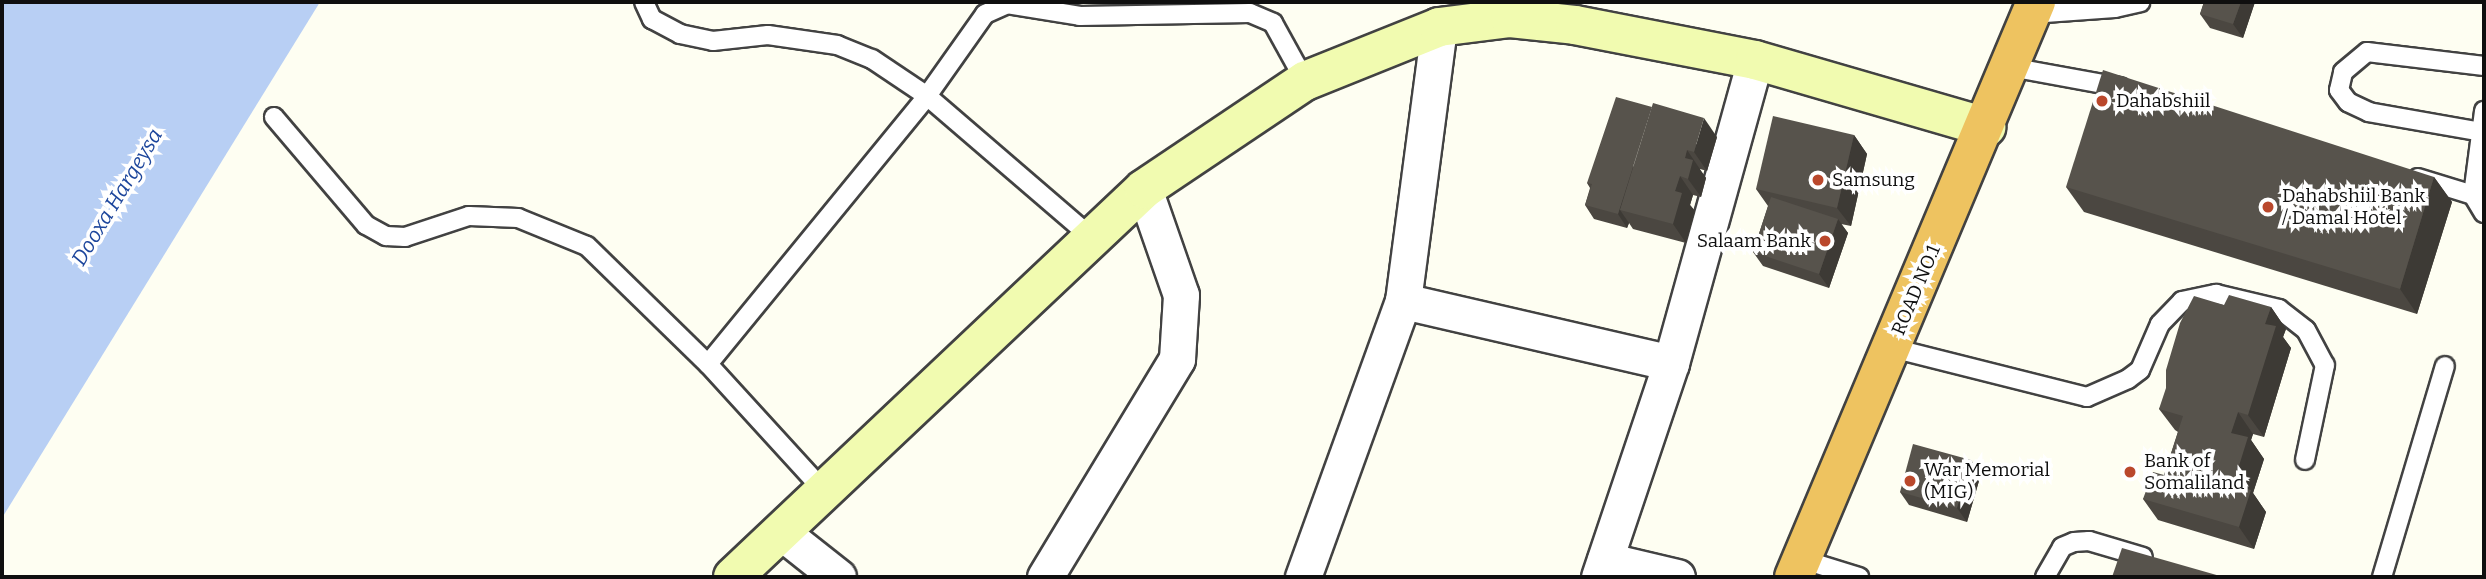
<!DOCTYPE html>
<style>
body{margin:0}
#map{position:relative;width:2486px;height:579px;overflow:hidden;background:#fefef2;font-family:Bitter,serif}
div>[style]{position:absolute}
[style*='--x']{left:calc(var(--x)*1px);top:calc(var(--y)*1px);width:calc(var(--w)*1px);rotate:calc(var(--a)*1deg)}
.water>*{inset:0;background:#b8cff4}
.roads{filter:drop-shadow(2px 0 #424242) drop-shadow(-2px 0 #424242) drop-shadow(0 2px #424242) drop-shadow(0 -2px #424242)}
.lane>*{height:18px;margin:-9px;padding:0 9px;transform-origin:9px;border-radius:9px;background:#fff}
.street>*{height:35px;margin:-17.5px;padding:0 17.5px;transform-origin:17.5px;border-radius:17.5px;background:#fff}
.secondary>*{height:38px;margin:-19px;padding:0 19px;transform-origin:19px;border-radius:19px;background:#f1fbb0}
.highway>*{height:38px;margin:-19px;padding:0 19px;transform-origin:19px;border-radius:19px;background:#eec360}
.wall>*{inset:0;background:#4b4741}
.shaded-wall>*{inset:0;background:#3d3a35}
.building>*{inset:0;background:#57534c}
.dots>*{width:19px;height:19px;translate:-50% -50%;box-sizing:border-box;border:4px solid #fff;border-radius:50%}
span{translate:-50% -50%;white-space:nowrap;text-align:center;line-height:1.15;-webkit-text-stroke:7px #fff;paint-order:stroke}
.poi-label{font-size:19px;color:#0f0f0f}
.left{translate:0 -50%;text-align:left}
.right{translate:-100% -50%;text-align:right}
.street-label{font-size:19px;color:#0f0f0f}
.water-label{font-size:21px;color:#1d469c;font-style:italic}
.frame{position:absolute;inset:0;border:4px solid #0f0f0f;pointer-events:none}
</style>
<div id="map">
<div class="water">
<div style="clip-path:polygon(2px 2px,320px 2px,2px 518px)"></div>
</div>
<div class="roads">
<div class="lane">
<div style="--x:644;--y:2;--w:19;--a:65"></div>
<div style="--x:652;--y:19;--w:32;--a:28"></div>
<div style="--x:680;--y:34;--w:34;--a:12"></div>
<div style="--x:713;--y:41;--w:55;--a:-6.2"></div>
<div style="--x:768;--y:35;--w:70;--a:8.2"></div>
<div style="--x:837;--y:45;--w:38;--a:22"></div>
<div style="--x:872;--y:59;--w:66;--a:33.9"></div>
<div style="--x:927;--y:96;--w:218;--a:40.7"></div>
<div style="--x:2031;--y:14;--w:84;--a:-4.1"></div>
<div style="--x:2115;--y:8;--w:26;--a:-13"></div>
<div style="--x:2010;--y:67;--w:112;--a:10.3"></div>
<div style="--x:274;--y:117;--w:142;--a:49.6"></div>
<div style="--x:366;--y:225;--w:23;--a:29"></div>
<div style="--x:386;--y:236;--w:19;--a:3"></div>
<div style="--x:405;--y:237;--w:67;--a:-18.2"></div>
<div style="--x:469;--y:216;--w:49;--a:2.3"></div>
<div style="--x:518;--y:218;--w:74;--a:22.1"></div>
<div style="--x:587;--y:246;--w:169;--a:44.3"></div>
<div style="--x:708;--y:364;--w:171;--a:47.6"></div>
<div style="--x:2482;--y:132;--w:115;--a:-170"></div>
<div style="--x:2369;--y:112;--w:23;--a:-155"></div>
<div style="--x:2348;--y:102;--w:15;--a:-127"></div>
<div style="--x:2339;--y:90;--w:18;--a:-77"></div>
<div style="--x:2343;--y:72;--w:31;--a:-40"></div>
<div style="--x:2367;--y:52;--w:118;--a:6.8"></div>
<div style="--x:2418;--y:178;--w:58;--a:17.2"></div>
<div style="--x:2473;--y:195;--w:21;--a:59"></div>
<div style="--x:2473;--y:195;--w:85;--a:-82.5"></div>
<div style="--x:1892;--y:348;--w:201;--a:14.1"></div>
<div style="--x:2087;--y:397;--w:45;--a:-23.7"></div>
<div style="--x:2128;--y:379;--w:15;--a:-37"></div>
<div style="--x:2140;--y:370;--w:50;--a:-66.5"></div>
<div style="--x:2160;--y:324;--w:32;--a:-46"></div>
<div style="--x:2182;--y:301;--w:35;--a:-12"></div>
<div style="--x:2216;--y:294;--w:65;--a:13.4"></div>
<div style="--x:2279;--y:309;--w:34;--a:38"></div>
<div style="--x:2306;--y:330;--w:40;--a:62"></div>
<div style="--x:2325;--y:365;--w:97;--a:101.9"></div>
<div style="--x:708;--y:364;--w:346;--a:-50.7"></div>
<div style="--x:927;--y:96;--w:100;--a:-54.7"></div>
<div style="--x:985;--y:14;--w:24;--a:-24"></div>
<div style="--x:1007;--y:4;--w:74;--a:9.3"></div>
<div style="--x:1080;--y:16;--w:170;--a:-1"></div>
<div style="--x:1250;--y:13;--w:25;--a:23"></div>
<div style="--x:1273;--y:23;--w:66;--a:61.1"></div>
<div style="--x:1801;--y:559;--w:61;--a:17.2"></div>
<div style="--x:2045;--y:577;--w:34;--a:-60"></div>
<div style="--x:2062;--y:547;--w:13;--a:-23"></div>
<div style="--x:2074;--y:542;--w:15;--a:-4"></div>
<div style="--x:2089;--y:541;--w:56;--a:16.5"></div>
<div style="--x:2382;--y:577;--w:220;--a:-73.4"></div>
</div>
<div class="street">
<div style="--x:1403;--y:301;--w:275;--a:13"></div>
<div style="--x:780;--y:531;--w:74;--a:38.4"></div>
<div style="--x:1605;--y:560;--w:74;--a:13.3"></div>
<div style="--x:1045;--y:577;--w:255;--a:-58.8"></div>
<div style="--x:1177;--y:359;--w:64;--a:-86.4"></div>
<div style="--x:1181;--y:295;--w:112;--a:-109.2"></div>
<div style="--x:1303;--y:577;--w:294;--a:-70.1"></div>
<div style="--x:1403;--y:301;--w:276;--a:-82.5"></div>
<div style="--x:1599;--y:577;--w:226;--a:-71.4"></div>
<div style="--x:1671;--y:363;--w:314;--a:-74.5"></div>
</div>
<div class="secondary">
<div style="--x:733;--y:577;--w:565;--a:-43.35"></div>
<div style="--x:1144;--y:189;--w:194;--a:-33.9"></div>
<div style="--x:1305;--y:81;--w:144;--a:-21.9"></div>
<div style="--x:1439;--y:27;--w:72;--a:-7.2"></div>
<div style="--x:1510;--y:18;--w:65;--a:6.1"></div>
<div style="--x:1575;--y:25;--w:183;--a:11"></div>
<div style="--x:1755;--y:60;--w:241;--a:16.2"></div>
</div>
<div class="highway">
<div style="--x:1794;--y:577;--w:624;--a:-67.18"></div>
</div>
</div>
<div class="wall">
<div style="clip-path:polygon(2204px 2px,2255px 2px,2243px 38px,2210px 28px,2200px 14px)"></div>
<div style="clip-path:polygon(1854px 135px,1867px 154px,1851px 226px,1841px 224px,1848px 233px,1829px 288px,1763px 266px,1753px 252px,1768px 206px,1756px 189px)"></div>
<div style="clip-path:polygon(1717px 137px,1707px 171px,1700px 169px,1700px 170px,1706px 178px,1701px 197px,1693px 195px,1690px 205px,1695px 211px,1686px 243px,1633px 229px,1629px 223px,1627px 228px,1594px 219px,1585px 205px,1590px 188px,1587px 183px)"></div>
<div style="clip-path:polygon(2434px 177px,2452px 202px,2417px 314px,2084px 212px,2066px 187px)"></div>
<div style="clip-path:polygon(2224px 305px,2271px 307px,2286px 329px,2283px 337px,2291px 348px,2264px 437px,2253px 434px,2251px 440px,2264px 459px,2253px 493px,2266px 512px,2254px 549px,2158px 520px,2143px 499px,2164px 475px,2178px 432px,2175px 430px,2159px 409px)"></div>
<div style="clip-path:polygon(1981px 474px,1967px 522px,1909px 505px,1900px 492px)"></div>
</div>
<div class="shaded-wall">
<div style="clip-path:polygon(2241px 2px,2255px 2px,2243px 38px,2233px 24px)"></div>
<div style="clip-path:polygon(1652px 107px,1620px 210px,1629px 223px,1627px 228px,1618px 214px)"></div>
<div style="clip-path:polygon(1704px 118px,1717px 137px,1707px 171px,1694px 152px)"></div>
<div style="clip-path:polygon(1854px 135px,1867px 154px,1851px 226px,1837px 208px)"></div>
<div style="clip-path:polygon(1687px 150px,1706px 178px,1701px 197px,1688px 179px,1685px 158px)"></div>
<div style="clip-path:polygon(1680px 176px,1693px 195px,1690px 205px,1695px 211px,1686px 243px,1673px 224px,1675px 191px)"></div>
<div style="clip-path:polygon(2434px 177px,2452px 202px,2417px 314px,2400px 289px)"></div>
<div style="clip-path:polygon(1838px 219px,1848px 233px,1829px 288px,1819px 274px)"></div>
<div style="clip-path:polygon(2271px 307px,2286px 329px,2283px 337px,2291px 348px,2264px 437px,2248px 415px,2265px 324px)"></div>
<div style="clip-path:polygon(2238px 412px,2253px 434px,2251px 440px,2264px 459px,2253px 493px,2266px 512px,2254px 549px,2239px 527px,2233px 485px,2231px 433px)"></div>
<div style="clip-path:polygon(1971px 460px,1981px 474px,1967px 522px,1957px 508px)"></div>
</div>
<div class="building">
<div style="clip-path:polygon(2204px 2px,2241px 2px,2233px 24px,2200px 14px)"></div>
<div style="clip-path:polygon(2103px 70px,2434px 177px,2400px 289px,2066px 187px)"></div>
<div style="clip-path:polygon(1616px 97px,1652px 107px,1618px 214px,1585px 205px,1592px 184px,1587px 183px)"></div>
<div style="clip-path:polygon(1653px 103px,1704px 118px,1694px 152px,1687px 150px,1685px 158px,1693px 160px,1688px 179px,1680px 176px,1675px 191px,1682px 193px,1673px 224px,1620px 210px)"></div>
<div style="clip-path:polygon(1773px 116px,1854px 135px,1837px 208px,1756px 189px)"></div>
<div style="clip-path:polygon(1771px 197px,1838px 219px,1819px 274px,1753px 252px)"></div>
<div style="clip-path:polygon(2229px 295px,2271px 307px,2265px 324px,2276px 326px,2248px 415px,2238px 412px,2231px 433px,2248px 437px,2233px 485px,2251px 490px,2239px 527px,2143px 499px,2153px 472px,2164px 475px,2183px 416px,2159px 409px,2166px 388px,2166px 370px,2180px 323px,2194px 296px,2224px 305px)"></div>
<div style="clip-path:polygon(1913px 444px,1971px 460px,1957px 508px,1900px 492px)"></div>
<div style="clip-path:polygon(2122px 548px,2220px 576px,2112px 577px)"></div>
</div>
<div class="dots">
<div style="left:2102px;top:101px;background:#ba482c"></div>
<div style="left:1818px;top:180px;background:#ba482c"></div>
<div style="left:2268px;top:207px;background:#ba482c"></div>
<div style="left:1825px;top:241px;background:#ba482c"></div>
<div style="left:2130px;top:472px;background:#ba482c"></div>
<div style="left:1910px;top:481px;background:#ba482c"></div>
</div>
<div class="poi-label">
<span class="left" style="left:2116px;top:101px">Dahabshiil</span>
<span class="left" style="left:1832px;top:180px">Samsung</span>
<span class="left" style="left:2282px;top:207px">Dahabshiil Bank<br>/ Damal Hotel</span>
<span class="right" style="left:1811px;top:241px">Salaam Bank</span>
<span class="left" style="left:2144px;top:472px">Bank of<br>Somaliland</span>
<span class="left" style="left:1924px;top:481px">War Memorial<br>(MIG)</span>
</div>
<div class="street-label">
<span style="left:1916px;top:290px;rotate:-67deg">ROAD NO.1</span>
</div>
<div class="water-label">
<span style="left:117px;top:197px;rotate:-59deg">Dooxa Hargeysa</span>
</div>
<div class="frame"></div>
</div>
